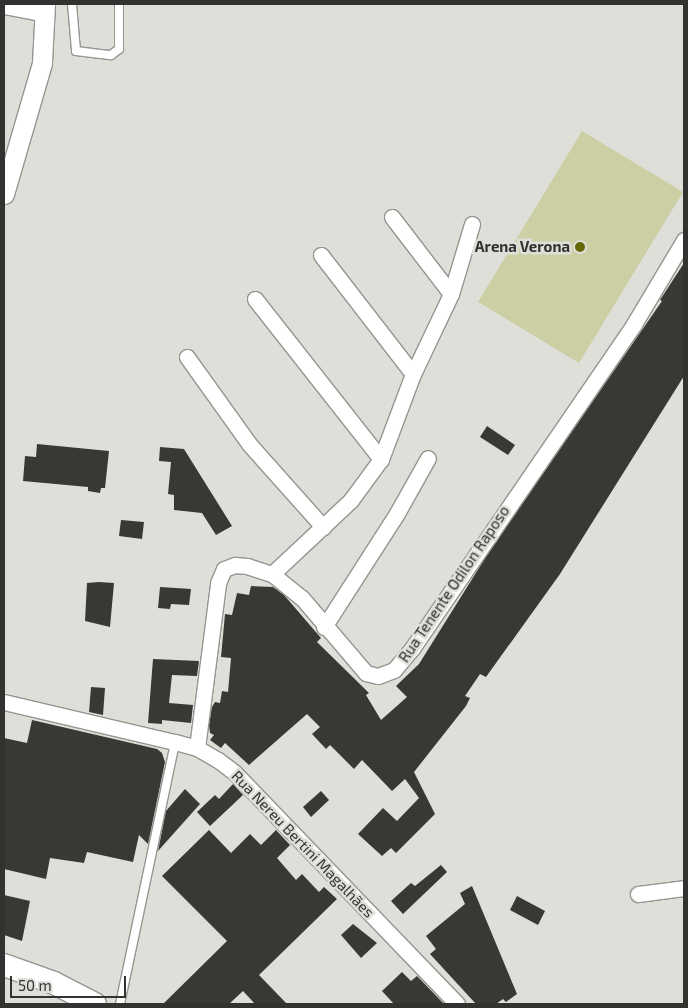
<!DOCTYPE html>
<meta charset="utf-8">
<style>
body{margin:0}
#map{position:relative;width:688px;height:1008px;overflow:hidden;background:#dfdfda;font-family:"Exo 2",sans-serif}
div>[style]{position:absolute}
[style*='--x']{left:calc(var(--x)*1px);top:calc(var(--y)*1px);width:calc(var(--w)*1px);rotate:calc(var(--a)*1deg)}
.green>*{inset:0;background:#cccfa4}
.building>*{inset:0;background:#383834}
.roads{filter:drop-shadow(1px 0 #959590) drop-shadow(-1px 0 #959590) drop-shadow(0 1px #959590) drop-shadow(0 -1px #959590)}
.service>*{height:8px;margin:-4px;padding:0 4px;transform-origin:4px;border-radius:4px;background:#fff}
.minor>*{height:15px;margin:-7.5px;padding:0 7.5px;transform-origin:7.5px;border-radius:7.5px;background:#fff}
.tertiary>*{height:19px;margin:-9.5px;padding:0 9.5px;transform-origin:9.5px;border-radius:9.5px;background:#fff}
.secondary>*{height:22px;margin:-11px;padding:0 11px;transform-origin:11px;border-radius:11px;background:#fff}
.dots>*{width:14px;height:14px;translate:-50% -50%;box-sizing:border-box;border:2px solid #dfdfda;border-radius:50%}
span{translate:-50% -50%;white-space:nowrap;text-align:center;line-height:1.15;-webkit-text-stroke:5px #dfdfda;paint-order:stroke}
.poi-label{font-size:15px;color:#323230;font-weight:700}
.right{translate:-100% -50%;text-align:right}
.street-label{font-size:15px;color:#323230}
.frame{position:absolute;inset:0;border:5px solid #323230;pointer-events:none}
.scale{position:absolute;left:10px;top:976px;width:116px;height:22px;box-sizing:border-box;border:2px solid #323230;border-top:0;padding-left:6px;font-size:15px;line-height:18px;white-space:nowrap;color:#323230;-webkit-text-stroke:4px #dfdfda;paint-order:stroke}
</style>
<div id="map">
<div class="green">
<div style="clip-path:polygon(582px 131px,683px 192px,579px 363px,478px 302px)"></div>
</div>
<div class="building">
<div style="clip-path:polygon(684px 263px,684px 376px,560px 574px,486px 677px,480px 674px,465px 696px,470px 698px,466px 706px,414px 772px,435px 814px,396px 853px,391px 848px,382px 856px,358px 834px,383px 808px,397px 821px,419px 798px,405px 779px,392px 791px,362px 760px,354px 769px,330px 745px,326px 749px,312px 734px,320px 727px,307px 714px,249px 765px,225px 743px,221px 748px,210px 740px,214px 735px,210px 733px,209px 725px,212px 707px,215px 702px,220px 703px,222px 691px,228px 692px,231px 658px,221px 657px,225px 614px,232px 615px,237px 593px,249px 595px,251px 586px,273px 587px,284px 595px,321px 638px,317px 642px,369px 693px,366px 695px,381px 720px,407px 697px,396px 686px,419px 664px,489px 552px,662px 301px,660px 300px)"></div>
<div style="clip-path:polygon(487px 426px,515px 445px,508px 455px,480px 437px)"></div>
<div style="clip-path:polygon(37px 444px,109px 451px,105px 488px,101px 488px,100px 493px,88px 491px,88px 487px,23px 481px,25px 456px,36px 457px)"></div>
<div style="clip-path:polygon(160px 447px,184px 449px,232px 526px,216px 535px,202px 513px,174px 510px,174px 495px,168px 494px,171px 462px,159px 461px)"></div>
<div style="clip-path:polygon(121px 520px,144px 522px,142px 539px,119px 536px)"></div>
<div style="clip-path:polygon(99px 582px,114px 583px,110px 627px,85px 621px,87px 583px)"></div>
<div style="clip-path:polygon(160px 587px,191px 589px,189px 605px,171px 604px,170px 609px,158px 608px)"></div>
<div style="clip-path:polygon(153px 659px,199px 661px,197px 676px,172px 675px,169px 703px,193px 705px,191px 723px,162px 720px,162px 724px,148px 723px)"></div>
<div style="clip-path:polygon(91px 687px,105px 688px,103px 715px,89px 712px)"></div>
<div style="clip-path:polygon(32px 720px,157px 749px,162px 753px,165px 762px,148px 844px,139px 835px,133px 862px,87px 852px,84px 863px,50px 858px,46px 879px,4px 869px,4px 738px,27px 743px)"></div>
<div style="clip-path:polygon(233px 784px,243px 795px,210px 826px,197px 812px,215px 795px,219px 799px)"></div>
<div style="clip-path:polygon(185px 789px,200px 804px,158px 851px,166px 811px)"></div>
<div style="clip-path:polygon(321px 791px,329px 800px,311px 817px,303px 807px)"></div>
<div style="clip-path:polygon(209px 830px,231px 853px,250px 834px,261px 845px,276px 830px,290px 845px,277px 858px,296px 880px,302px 874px,319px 892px,324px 887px,337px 899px,259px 975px,287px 1004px,255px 1004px,243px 991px,229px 1004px,163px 1004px,227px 941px,162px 876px)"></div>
<div style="clip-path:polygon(441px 865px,447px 872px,403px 914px,391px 901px,411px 883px,415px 886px)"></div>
<div style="clip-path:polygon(472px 886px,517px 994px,506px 1002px,503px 999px,496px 1004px,476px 1004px,430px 954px,436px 949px,426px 936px,465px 904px,460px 893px)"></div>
<div style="clip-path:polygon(4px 895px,30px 901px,22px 941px,4px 935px)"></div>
<div style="clip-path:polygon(517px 896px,545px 911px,538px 925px,510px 910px)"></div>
<div style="clip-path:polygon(353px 924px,377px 943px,361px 958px,341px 935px)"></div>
<div style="clip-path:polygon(402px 972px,411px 981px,417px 976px,444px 1004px,394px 1004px,382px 991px)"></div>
</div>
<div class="roads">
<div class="service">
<div style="--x:72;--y:4;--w:47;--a:85.1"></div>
<div style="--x:76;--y:51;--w:35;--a:7"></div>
<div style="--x:111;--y:55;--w:10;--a:-37"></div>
<div style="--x:119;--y:49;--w:45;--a:-90"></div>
<div style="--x:120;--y:1004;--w:268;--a:-78.1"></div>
</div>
<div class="minor">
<div style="--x:4;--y:6;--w:43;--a:10.8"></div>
<div style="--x:392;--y:217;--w:97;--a:52.5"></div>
<div style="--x:321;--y:255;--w:150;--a:52.3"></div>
<div style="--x:255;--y:299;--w:204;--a:51.8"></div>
<div style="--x:187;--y:357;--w:108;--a:54.4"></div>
<div style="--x:250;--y:445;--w:110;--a:48.3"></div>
<div style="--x:272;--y:574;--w:108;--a:-43.1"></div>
<div style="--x:351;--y:500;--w:51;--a:-53.8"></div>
<div style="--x:381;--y:459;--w:91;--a:-69.4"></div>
<div style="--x:413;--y:374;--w:89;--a:-64.6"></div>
<div style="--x:451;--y:294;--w:73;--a:-73.3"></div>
<div style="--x:324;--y:627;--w:133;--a:-57.3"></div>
<div style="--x:396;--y:515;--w:65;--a:-60.7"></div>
<div style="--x:4;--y:702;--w:176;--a:13.2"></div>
<div style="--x:175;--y:742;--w:23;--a:15"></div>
<div style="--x:197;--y:748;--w:24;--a:30"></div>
<div style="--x:218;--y:760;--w:21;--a:37"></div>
<div style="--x:235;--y:773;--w:320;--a:46.1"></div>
<div style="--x:197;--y:748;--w:166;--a:-82.7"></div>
<div style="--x:218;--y:583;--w:15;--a:-67"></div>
<div style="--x:224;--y:569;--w:12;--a:-20"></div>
<div style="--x:235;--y:565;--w:12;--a:5"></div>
<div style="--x:247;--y:566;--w:26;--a:18"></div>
<div style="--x:272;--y:574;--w:38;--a:39"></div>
<div style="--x:302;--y:598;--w:99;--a:49.5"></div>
<div style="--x:366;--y:673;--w:12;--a:14"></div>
<div style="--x:378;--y:676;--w:17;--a:-21"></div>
<div style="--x:394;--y:670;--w:30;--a:-50"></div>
<div style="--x:413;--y:647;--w:391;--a:-55.6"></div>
<div style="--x:634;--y:324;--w:98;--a:-59.2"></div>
<div style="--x:638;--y:894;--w:46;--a:-7.4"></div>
</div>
<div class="tertiary">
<div style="--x:4;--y:194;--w:136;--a:-73.8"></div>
<div style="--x:42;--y:63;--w:59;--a:-87.1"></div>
</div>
<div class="secondary">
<div style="--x:4;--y:965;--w:53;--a:19.8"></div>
<div style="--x:54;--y:983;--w:46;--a:27.1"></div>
</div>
</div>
<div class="dots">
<div style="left:580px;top:247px;background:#656702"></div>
</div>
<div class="poi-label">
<span class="right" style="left:570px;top:247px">Arena Verona</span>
</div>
<div class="street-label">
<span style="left:454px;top:584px;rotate:-56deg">Rua Tenente Odilon Raposo</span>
<span style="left:303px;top:844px;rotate:46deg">Rua Nereu Bertini Magalhães</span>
</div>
<div class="frame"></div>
<div class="scale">50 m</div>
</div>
